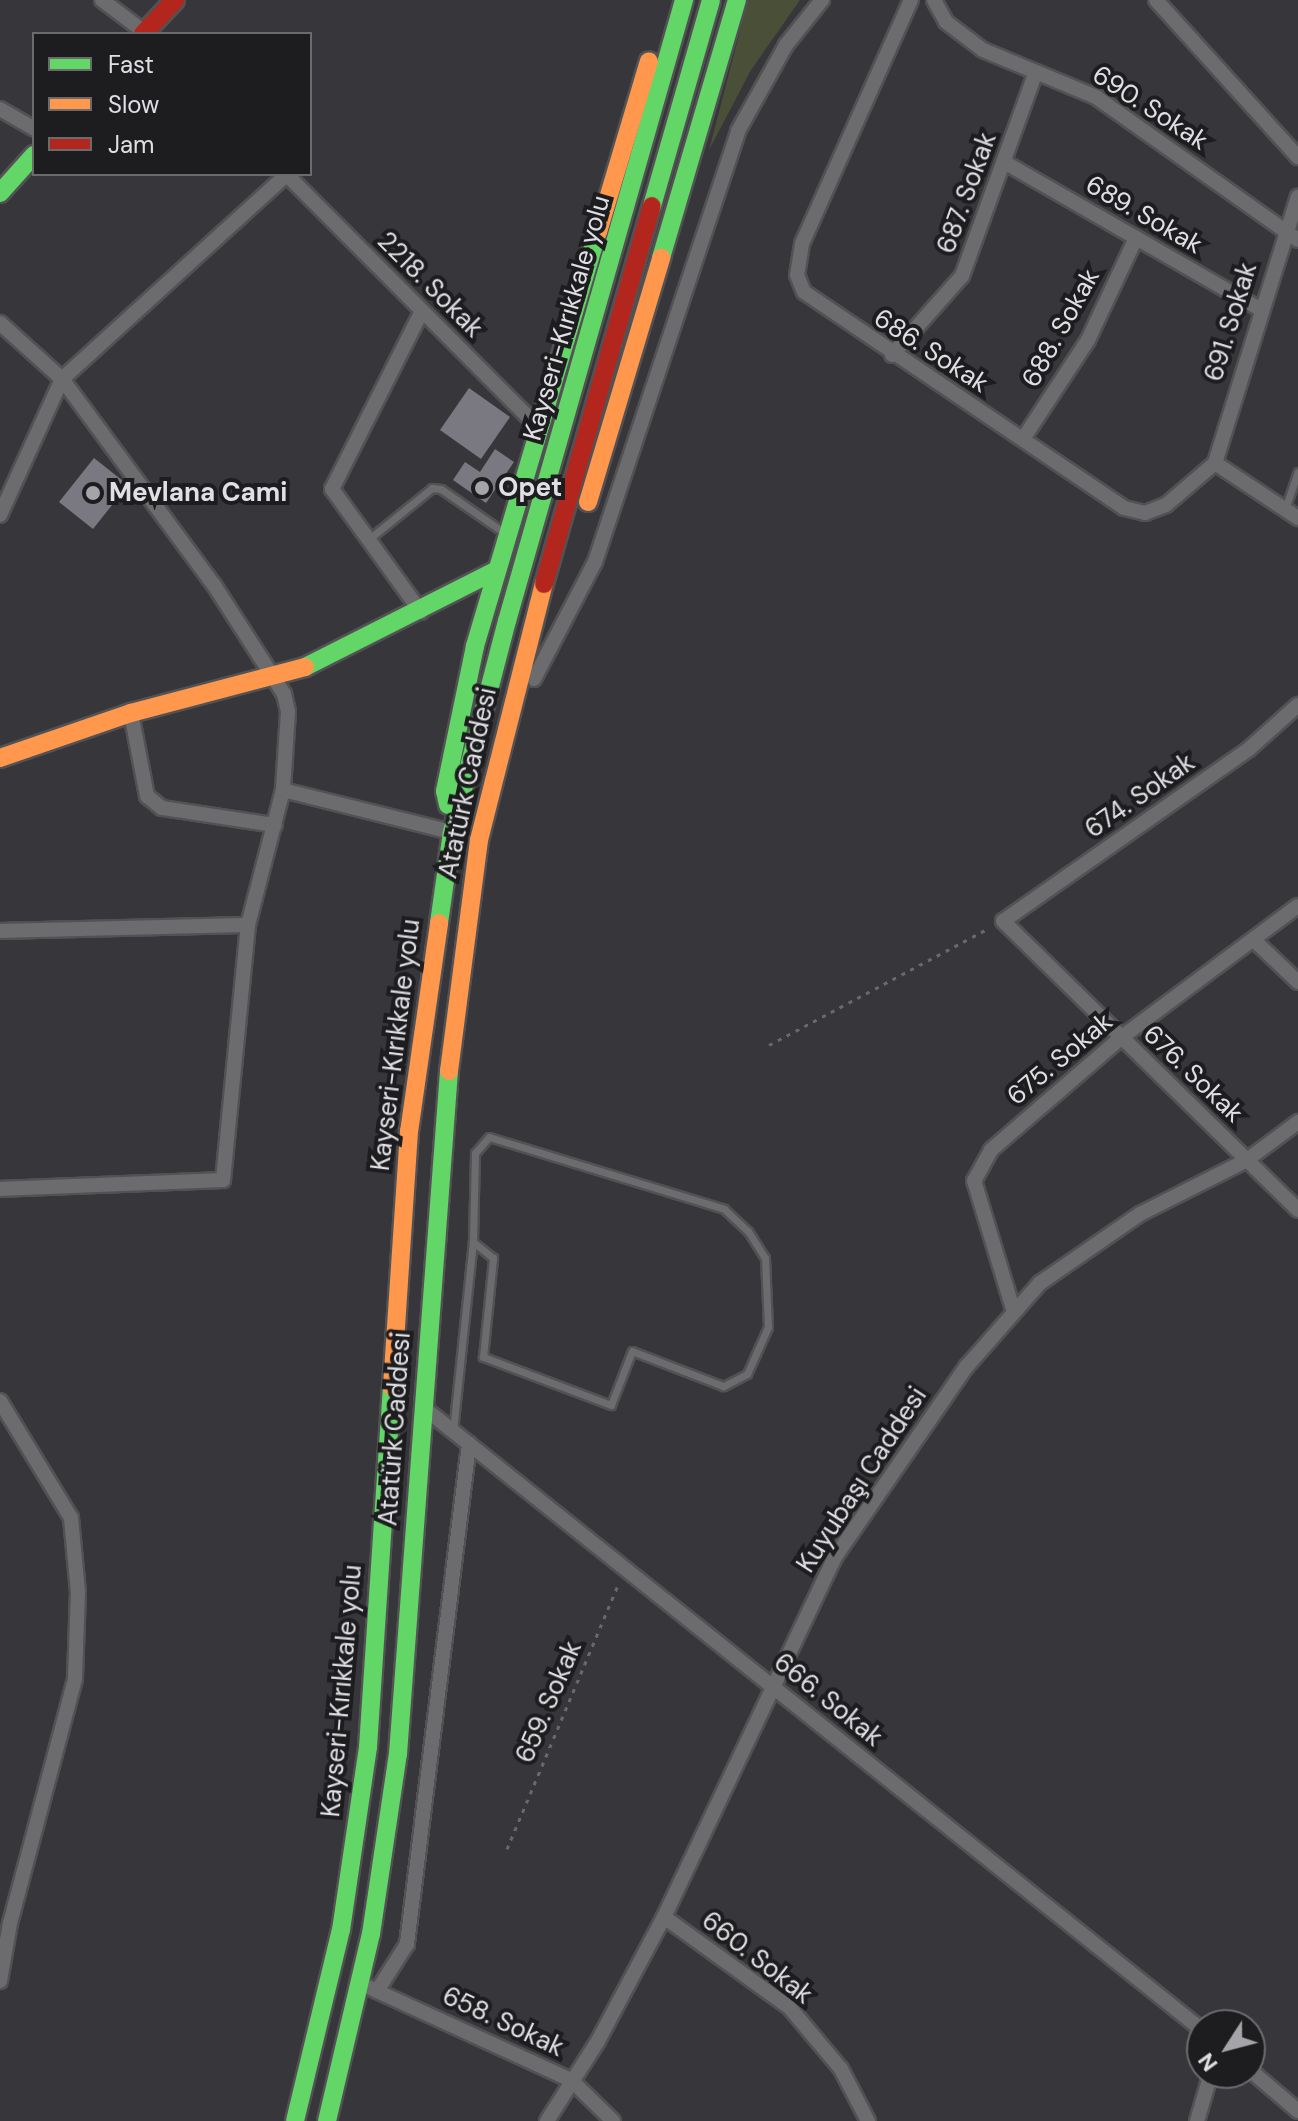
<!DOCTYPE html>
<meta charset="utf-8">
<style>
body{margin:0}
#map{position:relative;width:1298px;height:2121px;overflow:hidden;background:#37363a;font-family:"DM Sans",sans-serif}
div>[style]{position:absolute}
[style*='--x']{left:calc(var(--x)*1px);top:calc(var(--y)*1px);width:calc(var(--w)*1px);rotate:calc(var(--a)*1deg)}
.green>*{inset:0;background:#4a4f38}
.building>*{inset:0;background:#7a7981}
.path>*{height:3px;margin-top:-1.5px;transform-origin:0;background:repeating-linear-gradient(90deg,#69686a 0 4px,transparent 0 10px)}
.roads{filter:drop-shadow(2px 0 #525254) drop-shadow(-2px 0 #525254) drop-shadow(0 2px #525254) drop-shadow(0 -2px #525254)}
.lane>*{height:7px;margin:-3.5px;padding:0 3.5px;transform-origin:3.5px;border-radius:3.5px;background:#6c6b6d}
.street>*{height:14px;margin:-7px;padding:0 7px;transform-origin:7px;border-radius:7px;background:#6c6b6d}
.fast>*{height:18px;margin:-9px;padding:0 9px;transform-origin:9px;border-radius:9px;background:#63d668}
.slow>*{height:18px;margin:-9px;padding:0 9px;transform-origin:9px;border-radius:9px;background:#ff974d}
.jam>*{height:18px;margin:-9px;padding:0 9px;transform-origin:9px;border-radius:9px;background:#b3261e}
.dots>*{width:22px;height:22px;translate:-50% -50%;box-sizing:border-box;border:4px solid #1d1d20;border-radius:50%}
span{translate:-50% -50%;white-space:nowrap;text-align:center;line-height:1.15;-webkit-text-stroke:8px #1d1d20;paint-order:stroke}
.street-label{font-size:26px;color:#e0dfe3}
.poi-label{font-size:26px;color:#e0dfe3;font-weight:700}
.left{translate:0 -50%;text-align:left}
.legend{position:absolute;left:32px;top:32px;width:280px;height:144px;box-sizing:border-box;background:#1d1d20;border:2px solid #6b6b6e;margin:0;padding:10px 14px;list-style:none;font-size:24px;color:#e0dfe3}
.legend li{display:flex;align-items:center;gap:16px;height:40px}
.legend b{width:40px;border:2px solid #6b6b6e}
.north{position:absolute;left:1186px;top:2009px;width:80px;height:80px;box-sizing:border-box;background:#1d1d20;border:2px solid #6b6b6e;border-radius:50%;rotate:234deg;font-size:22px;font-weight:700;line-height:32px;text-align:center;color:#e0dfe3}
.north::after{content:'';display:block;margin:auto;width:28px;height:36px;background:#a5a4a8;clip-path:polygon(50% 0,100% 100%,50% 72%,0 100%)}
</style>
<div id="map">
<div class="green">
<div style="clip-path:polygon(748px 0,800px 0,751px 70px,709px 150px)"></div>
</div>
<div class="building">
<div style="clip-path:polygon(469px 388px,510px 417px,481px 459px,440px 430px)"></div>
<div style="clip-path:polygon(495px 449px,514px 462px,486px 503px,453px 480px,465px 462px,480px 472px)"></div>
<div style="clip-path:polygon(94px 458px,128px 485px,93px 529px,59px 502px)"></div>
</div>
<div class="path">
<div style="--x:769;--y:1045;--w:249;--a:-28"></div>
<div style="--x:507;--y:1849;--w:289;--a:-67.2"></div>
</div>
<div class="roads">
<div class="lane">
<div style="--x:1285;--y:509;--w:39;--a:-71"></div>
<div style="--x:369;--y:539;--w:81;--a:-39"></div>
<div style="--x:432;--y:488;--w:9;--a:6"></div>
<div style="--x:441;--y:489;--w:75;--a:34.7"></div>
<div style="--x:453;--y:1431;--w:190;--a:-84"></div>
<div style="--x:473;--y:1242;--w:89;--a:-88.7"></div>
<div style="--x:475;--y:1153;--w:21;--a:-49"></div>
<div style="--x:489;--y:1137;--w:246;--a:17"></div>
<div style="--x:724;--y:1209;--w:33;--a:43"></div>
<div style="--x:748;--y:1231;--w:32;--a:58"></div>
<div style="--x:765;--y:1258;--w:69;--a:87.5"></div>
<div style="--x:768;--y:1327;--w:51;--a:114.1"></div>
<div style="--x:747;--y:1374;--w:27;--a:153"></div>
<div style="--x:723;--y:1386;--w:97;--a:-159"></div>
<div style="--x:632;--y:1351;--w:58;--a:111.3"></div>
<div style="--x:611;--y:1405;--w:137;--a:-159.4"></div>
<div style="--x:483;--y:1357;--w:100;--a:-84.2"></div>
<div style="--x:493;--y:1258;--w:26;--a:-141"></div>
</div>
<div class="street">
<div style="--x:102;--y:0;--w:56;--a:37.1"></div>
<div style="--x:911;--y:0;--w:267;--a:114.1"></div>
<div style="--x:802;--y:244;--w:31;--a:99"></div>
<div style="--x:797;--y:275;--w:18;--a:68"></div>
<div style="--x:804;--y:292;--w:386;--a:34"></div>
<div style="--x:1124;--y:508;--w:22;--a:13"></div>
<div style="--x:1145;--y:513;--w:22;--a:-21"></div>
<div style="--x:1166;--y:505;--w:65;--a:-40.6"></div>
<div style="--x:1215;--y:463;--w:100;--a:33.5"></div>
<div style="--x:934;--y:0;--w:25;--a:61"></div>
<div style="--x:946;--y:22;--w:46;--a:37.1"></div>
<div style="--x:983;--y:50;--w:122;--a:22.6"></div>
<div style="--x:1096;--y:97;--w:247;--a:35.3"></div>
<div style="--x:1156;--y:0;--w:212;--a:47.9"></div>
<div style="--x:0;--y:109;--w:39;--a:30"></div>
<div style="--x:1004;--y:162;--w:295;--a:29.9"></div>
<div style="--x:286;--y:174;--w:361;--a:45.1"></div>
<div style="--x:0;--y:323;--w:84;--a:42.1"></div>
<div style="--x:62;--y:379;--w:256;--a:53.6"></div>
<div style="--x:214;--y:585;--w:130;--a:57.3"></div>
<div style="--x:284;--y:694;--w:18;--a:77"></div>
<div style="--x:288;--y:712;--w:78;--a:93.7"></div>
<div style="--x:892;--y:355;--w:106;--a:-48.5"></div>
<div style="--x:962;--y:276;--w:217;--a:-70.1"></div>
<div style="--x:1023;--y:439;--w:118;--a:-56.7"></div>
<div style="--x:1088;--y:340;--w:113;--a:-64.8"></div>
<div style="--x:1215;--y:463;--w:279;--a:-72.7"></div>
<div style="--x:0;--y:515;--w:149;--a:-65.5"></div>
<div style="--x:62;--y:379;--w:303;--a:-42.3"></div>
<div style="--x:421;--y:612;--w:152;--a:-125.9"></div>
<div style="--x:332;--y:489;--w:199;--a:-63.2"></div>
<div style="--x:534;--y:679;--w:132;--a:-62.5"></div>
<div style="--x:595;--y:562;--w:454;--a:-71.6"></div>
<div style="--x:738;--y:131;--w:98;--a:-60.8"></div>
<div style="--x:786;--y:45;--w:58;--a:-51.3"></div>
<div style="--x:1298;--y:705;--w:66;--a:138.1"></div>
<div style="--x:1249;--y:749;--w:300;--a:145"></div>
<div style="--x:1003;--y:921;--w:413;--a:44.4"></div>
<div style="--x:131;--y:713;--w:85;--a:79.1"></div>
<div style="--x:147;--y:796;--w:19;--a:39"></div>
<div style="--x:162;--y:808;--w:114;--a:8.6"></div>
<div style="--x:0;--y:931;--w:248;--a:-1.4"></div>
<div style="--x:1256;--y:942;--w:58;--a:43.6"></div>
<div style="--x:0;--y:1189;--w:223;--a:-2.3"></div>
<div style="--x:223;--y:1180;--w:256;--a:-84.4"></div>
<div style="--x:248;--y:925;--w:139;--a:-75.5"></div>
<div style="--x:283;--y:790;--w:174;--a:14"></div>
<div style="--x:1013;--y:1309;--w:134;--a:-106.9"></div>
<div style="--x:974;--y:1181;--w:35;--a:-61"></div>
<div style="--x:991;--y:1150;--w:173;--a:-40.8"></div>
<div style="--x:1122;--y:1037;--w:219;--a:-36.7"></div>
<div style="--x:0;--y:1401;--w:137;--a:58.7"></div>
<div style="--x:71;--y:1518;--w:74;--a:84.6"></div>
<div style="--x:78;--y:1592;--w:87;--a:92"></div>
<div style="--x:75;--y:1679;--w:253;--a:104.9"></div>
<div style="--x:10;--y:1923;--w:59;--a:99.8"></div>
<div style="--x:424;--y:1408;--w:996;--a:38.64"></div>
<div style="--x:664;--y:1917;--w:155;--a:35.8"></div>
<div style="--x:790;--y:2008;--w:80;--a:50.1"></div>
<div style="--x:841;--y:2069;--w:59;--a:62.6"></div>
<div style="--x:368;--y:1987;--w:223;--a:24.6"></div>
<div style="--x:571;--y:2080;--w:59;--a:44.3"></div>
<div style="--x:377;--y:1991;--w:56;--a:-57.4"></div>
<div style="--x:407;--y:1944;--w:504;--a:-82.93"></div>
<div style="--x:1250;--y:2070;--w:63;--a:40.5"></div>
<div style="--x:547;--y:2121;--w:95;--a:-57.5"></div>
<div style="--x:598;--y:2041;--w:140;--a:-62"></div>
<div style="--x:664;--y:1917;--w:399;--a:-64.6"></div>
<div style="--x:835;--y:1557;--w:232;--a:-55.4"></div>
<div style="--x:967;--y:1366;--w:111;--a:-48.7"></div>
<div style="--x:1040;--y:1283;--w:121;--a:-34.6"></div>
<div style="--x:1140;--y:1214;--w:120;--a:-26.8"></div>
<div style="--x:1247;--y:1160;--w:64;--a:-36.7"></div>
<div style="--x:1197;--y:2121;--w:50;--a:-73.7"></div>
</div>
<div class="fast">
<div style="--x:0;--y:193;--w:51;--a:-48.2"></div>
<div style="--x:652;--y:206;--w:214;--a:-74"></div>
<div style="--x:661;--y:258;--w:269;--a:-73.6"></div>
<div style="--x:305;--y:667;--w:215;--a:-26.8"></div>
<div style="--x:448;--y:805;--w:14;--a:-102"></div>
<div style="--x:445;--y:791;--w:148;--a:-78.3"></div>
<div style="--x:475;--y:646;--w:432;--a:-73.5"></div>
<div style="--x:439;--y:923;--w:92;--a:-81.9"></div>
<div style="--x:452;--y:832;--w:218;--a:-75.4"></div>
<div style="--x:507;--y:621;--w:646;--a:-74.09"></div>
<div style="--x:295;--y:2121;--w:196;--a:-76.5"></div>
<div style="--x:341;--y:1930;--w:185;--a:-81.6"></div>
<div style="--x:368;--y:1747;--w:361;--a:-86.2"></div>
<div style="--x:327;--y:2121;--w:192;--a:-76.8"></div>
<div style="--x:371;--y:1934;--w:182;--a:-81.5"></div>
<div style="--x:398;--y:1754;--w:685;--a:-85.73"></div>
</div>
<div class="slow">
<div style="--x:598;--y:232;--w:178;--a:-73.4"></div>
<div style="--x:588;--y:502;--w:255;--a:-73.3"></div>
<div style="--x:0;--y:758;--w:139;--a:-19"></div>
<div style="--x:131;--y:713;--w:180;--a:-14.8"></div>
<div style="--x:449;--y:1071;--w:233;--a:-82.6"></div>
<div style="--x:479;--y:840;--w:264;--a:-75.8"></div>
<div style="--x:392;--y:1387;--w:256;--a:-86.2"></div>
<div style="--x:409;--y:1132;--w:211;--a:-81.8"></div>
</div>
<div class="jam">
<div style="--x:143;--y:34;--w:47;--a:-46.7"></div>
<div style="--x:544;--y:584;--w:393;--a:-74.1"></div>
</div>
</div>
<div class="dots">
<div style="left:482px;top:488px;background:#a5a4a8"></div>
<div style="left:93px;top:493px;background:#a5a4a8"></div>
</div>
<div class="street-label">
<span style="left:1150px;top:108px;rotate:33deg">690. Sokak</span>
<span style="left:967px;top:193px;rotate:-70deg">687. Sokak</span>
<span style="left:1144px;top:215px;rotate:30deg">689. Sokak</span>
<span style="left:430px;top:285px;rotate:45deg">2218. Sokak</span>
<span style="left:567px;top:318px;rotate:-74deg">Kayseri-Kırıkkale yolu</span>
<span style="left:1231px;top:322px;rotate:-73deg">691. Sokak</span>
<span style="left:1061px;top:328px;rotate:-61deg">688. Sokak</span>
<span style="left:931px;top:351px;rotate:33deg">686. Sokak</span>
<span style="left:468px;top:783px;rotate:-78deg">Atatürk Caddesi</span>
<span style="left:1140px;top:796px;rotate:-35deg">674. Sokak</span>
<span style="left:396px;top:1045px;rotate:-83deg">Kayseri-Kırıkkale yolu</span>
<span style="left:1060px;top:1059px;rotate:-40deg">675. Sokak</span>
<span style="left:1193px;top:1074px;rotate:44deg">676. Sokak</span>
<span style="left:395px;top:1429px;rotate:-86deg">Atatürk Caddesi</span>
<span style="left:862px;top:1480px;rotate:-57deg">Kuyubaşı Caddesi</span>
<span style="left:342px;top:1691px;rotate:-85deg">Kayseri-Kırıkkale yolu</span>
<span style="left:828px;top:1700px;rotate:39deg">666. Sokak</span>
<span style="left:549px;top:1702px;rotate:-67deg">659. Sokak</span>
<span style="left:757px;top:1958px;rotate:38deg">660. Sokak</span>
<span style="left:503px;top:2022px;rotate:25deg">658. Sokak</span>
</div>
<div class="poi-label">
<span class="left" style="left:498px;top:488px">Opet</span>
<span class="left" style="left:109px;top:493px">Mevlana Cami</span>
</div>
<ul class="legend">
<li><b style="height:10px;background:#63d668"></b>Fast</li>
<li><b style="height:10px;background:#ff974d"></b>Slow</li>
<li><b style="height:10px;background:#b3261e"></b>Jam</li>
</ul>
<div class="north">N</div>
</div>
